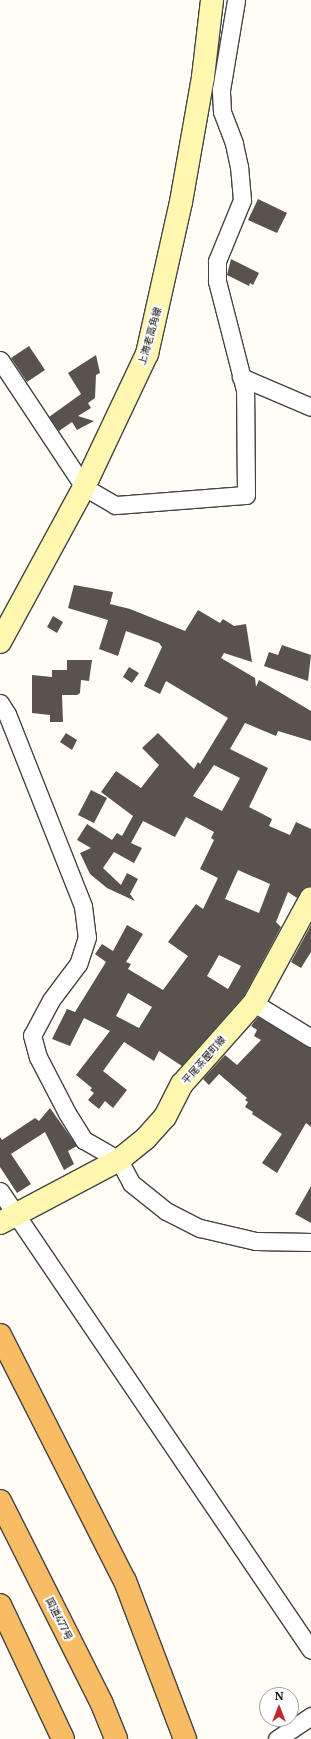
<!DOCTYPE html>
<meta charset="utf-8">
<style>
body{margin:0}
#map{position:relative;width:311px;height:1739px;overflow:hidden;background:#fffdf5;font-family:Merriweather,"Noto Sans JP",serif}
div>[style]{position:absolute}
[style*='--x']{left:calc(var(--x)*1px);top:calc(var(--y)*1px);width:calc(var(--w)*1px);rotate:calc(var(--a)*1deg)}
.building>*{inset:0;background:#5a524d}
.roads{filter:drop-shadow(1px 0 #444) drop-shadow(-1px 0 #444) drop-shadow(0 1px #444) drop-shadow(0 -1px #444)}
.minor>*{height:17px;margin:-8.5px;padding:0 8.5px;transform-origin:8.5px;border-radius:8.5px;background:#fff}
.secondary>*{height:22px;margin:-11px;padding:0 11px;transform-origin:11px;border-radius:11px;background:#fff6b0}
.trunk>*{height:22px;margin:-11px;padding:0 11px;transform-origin:11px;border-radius:11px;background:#f7bc64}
span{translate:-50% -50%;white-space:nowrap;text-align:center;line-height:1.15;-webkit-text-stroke:4px #fff;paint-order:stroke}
.street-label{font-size:10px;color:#111}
.north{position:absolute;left:259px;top:1687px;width:40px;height:40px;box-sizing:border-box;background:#fff;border:1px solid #a0a0a0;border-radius:50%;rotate:0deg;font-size:11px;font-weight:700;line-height:16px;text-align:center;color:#111}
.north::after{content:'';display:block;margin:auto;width:14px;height:18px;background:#c4262e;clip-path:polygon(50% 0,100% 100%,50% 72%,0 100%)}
</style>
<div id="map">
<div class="building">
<div style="clip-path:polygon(258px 199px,287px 213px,277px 233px,248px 220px)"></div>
<div style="clip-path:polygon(231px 259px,259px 273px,253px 285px,250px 283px,249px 286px,227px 275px)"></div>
<div style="clip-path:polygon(29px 346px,45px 370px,27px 382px,11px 358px)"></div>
<div style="clip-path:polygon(96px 355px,100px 373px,96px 375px,95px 398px,88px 403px,91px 408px,78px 416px,94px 421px,77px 430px,72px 422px,59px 431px,49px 417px,81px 394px,68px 373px)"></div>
<div style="clip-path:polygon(evenodd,74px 585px,113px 592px,110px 604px,130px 609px,185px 631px,198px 610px,220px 623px,223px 619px,234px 626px,246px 624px,252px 662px,224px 653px,221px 658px,255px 678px,256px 687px,259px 680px,311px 711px,311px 741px,278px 731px,276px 736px,245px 723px,230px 749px,268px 768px,249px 807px,272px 819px,269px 826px,290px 835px,296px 822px,311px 829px,311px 886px,304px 888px,297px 898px,288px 892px,276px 922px,281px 927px,244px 996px,182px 1066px,159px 1051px,154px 1061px,124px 1042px,103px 1071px,127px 1090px,113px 1108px,105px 1101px,99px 1109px,88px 1100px,94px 1093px,90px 1090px,92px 1088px,76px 1075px,110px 1031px,84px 1018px,70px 1046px,52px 1039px,67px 1009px,75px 1012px,106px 962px,95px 954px,102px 944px,113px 951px,127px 925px,143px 934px,126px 962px,131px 964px,128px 969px,163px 990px,188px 956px,168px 942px,196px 904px,203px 909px,218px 878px,200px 869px,214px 840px,211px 838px,214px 832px,186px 817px,175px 837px,143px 821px,131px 843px,142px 848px,134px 863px,114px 852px,103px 868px,121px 885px,127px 873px,138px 879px,130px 894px,135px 901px,107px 888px,90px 874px,80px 853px,91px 848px,77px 840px,87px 824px,112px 840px,117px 833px,122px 836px,133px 816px,101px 792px,116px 771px,141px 788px,159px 765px,142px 748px,158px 733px,194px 769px,198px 762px,200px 764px,228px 718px,166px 681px,160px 694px,144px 686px,162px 647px,159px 643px,126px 631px,118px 656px,99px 649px,108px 620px,68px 608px,74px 585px,214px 765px,240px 778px,222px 811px,193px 796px,214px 765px,74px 585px,238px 870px,270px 884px,259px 913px,225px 899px,238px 870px,74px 585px,219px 955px,241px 966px,228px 989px,207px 976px,219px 955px,74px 585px,128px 993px,152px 1007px,139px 1028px,116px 1016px,128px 993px)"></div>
<div style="clip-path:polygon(53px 616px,63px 622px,57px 633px,47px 627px)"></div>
<div style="clip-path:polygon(282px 645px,311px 655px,308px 681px,264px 666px,269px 652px,278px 655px)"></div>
<div style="clip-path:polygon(67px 660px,92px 660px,89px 681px,81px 680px,80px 693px,77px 695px,62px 695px,63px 722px,50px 722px,50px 715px,32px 713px,32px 675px,52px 677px,52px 670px,67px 670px)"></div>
<div style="clip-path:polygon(129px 667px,139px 673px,132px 683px,123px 677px)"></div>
<div style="clip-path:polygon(66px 733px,77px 740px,72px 750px,60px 742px)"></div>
<div style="clip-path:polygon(91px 790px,107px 798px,94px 823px,78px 815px)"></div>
<div style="clip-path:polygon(311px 925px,311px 952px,301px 968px,291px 962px)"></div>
<div style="clip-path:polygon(258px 1017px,311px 1048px,311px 1127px,306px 1123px,277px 1173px,262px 1163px,282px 1134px,252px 1114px,253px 1112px,245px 1107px,248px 1102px,245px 1100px,247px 1098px,219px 1074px,209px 1085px,203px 1079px,225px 1055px,237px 1065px,261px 1040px,254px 1036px,257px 1030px,251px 1026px)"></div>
<div style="clip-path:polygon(50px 1108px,77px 1146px,68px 1151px,74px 1164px,64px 1170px,45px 1132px,11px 1154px,31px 1184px,17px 1193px,0 1167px,0 1137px,2px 1140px,35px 1118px,39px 1121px)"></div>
<div style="clip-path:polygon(311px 1186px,311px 1223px,295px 1214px)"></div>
</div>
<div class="roads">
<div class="minor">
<div style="--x:0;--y:360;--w:152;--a:56.5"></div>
<div style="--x:84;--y:487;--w:36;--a:30"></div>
<div style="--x:115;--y:505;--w:131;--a:-4.4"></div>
<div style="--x:246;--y:495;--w:105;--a:-90.5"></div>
<div style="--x:245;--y:390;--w:113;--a:-104.4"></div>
<div style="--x:217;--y:281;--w:20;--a:-90"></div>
<div style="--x:217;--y:261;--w:66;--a:-67.7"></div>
<div style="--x:242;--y:200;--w:33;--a:-95"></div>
<div style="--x:239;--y:167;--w:25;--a:-102"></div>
<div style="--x:234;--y:143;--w:34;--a:-111"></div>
<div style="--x:222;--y:111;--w:21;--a:-93"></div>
<div style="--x:221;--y:90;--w:91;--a:-80.5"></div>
<div style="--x:241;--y:377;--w:76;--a:23.2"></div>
<div style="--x:0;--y:703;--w:13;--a:58"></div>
<div style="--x:7;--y:714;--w:206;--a:68.4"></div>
<div style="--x:83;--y:906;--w:31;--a:83"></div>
<div style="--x:87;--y:937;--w:28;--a:108"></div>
<div style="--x:78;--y:964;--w:45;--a:126.9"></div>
<div style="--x:51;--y:1000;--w:40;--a:118"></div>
<div style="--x:32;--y:1035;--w:23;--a:75"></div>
<div style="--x:38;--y:1057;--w:63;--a:62.6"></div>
<div style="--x:67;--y:1113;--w:32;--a:58"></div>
<div style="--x:84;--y:1140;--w:40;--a:29.7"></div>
<div style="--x:119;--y:1160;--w:26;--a:62"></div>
<div style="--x:131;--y:1183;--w:45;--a:38.7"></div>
<div style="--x:166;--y:1211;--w:38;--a:27"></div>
<div style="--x:200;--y:1228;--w:57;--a:13.1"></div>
<div style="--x:256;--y:1241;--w:55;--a:1"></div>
<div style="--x:254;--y:1003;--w:67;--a:31.6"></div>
<div style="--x:0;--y:1191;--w:554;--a:55.88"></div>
<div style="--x:277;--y:1739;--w:41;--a:-34.1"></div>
</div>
<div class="secondary">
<div style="--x:0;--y:642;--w:176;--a:-61.5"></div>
<div style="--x:84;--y:487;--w:147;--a:-64.7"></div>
<div style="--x:147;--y:354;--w:156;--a:-77.4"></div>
<div style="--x:181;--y:202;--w:127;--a:-80"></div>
<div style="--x:203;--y:77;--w:78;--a:-83.3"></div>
<div style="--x:0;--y:1223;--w:135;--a:-27.9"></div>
<div style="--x:119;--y:1160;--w:35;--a:-39"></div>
<div style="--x:146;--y:1138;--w:28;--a:-48"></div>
<div style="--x:165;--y:1117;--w:37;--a:-63"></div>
<div style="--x:182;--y:1084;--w:108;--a:-48.4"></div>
<div style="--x:254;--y:1003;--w:119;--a:-61.5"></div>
</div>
<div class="trunk">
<div style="--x:0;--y:1335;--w:276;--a:63.1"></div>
<div style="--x:125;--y:1581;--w:169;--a:69.2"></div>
<div style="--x:0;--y:1501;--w:227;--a:63.3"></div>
<div style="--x:102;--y:1704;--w:38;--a:68"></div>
<div style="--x:0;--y:1605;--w:148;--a:64.8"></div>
</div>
</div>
<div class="street-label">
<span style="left:150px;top:336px;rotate:-74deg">上海老高角線</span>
<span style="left:204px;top:1060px;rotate:-49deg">平尾茶屋町線</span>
<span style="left:59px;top:1619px;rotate:63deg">国道477号</span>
</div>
<div class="north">N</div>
</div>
